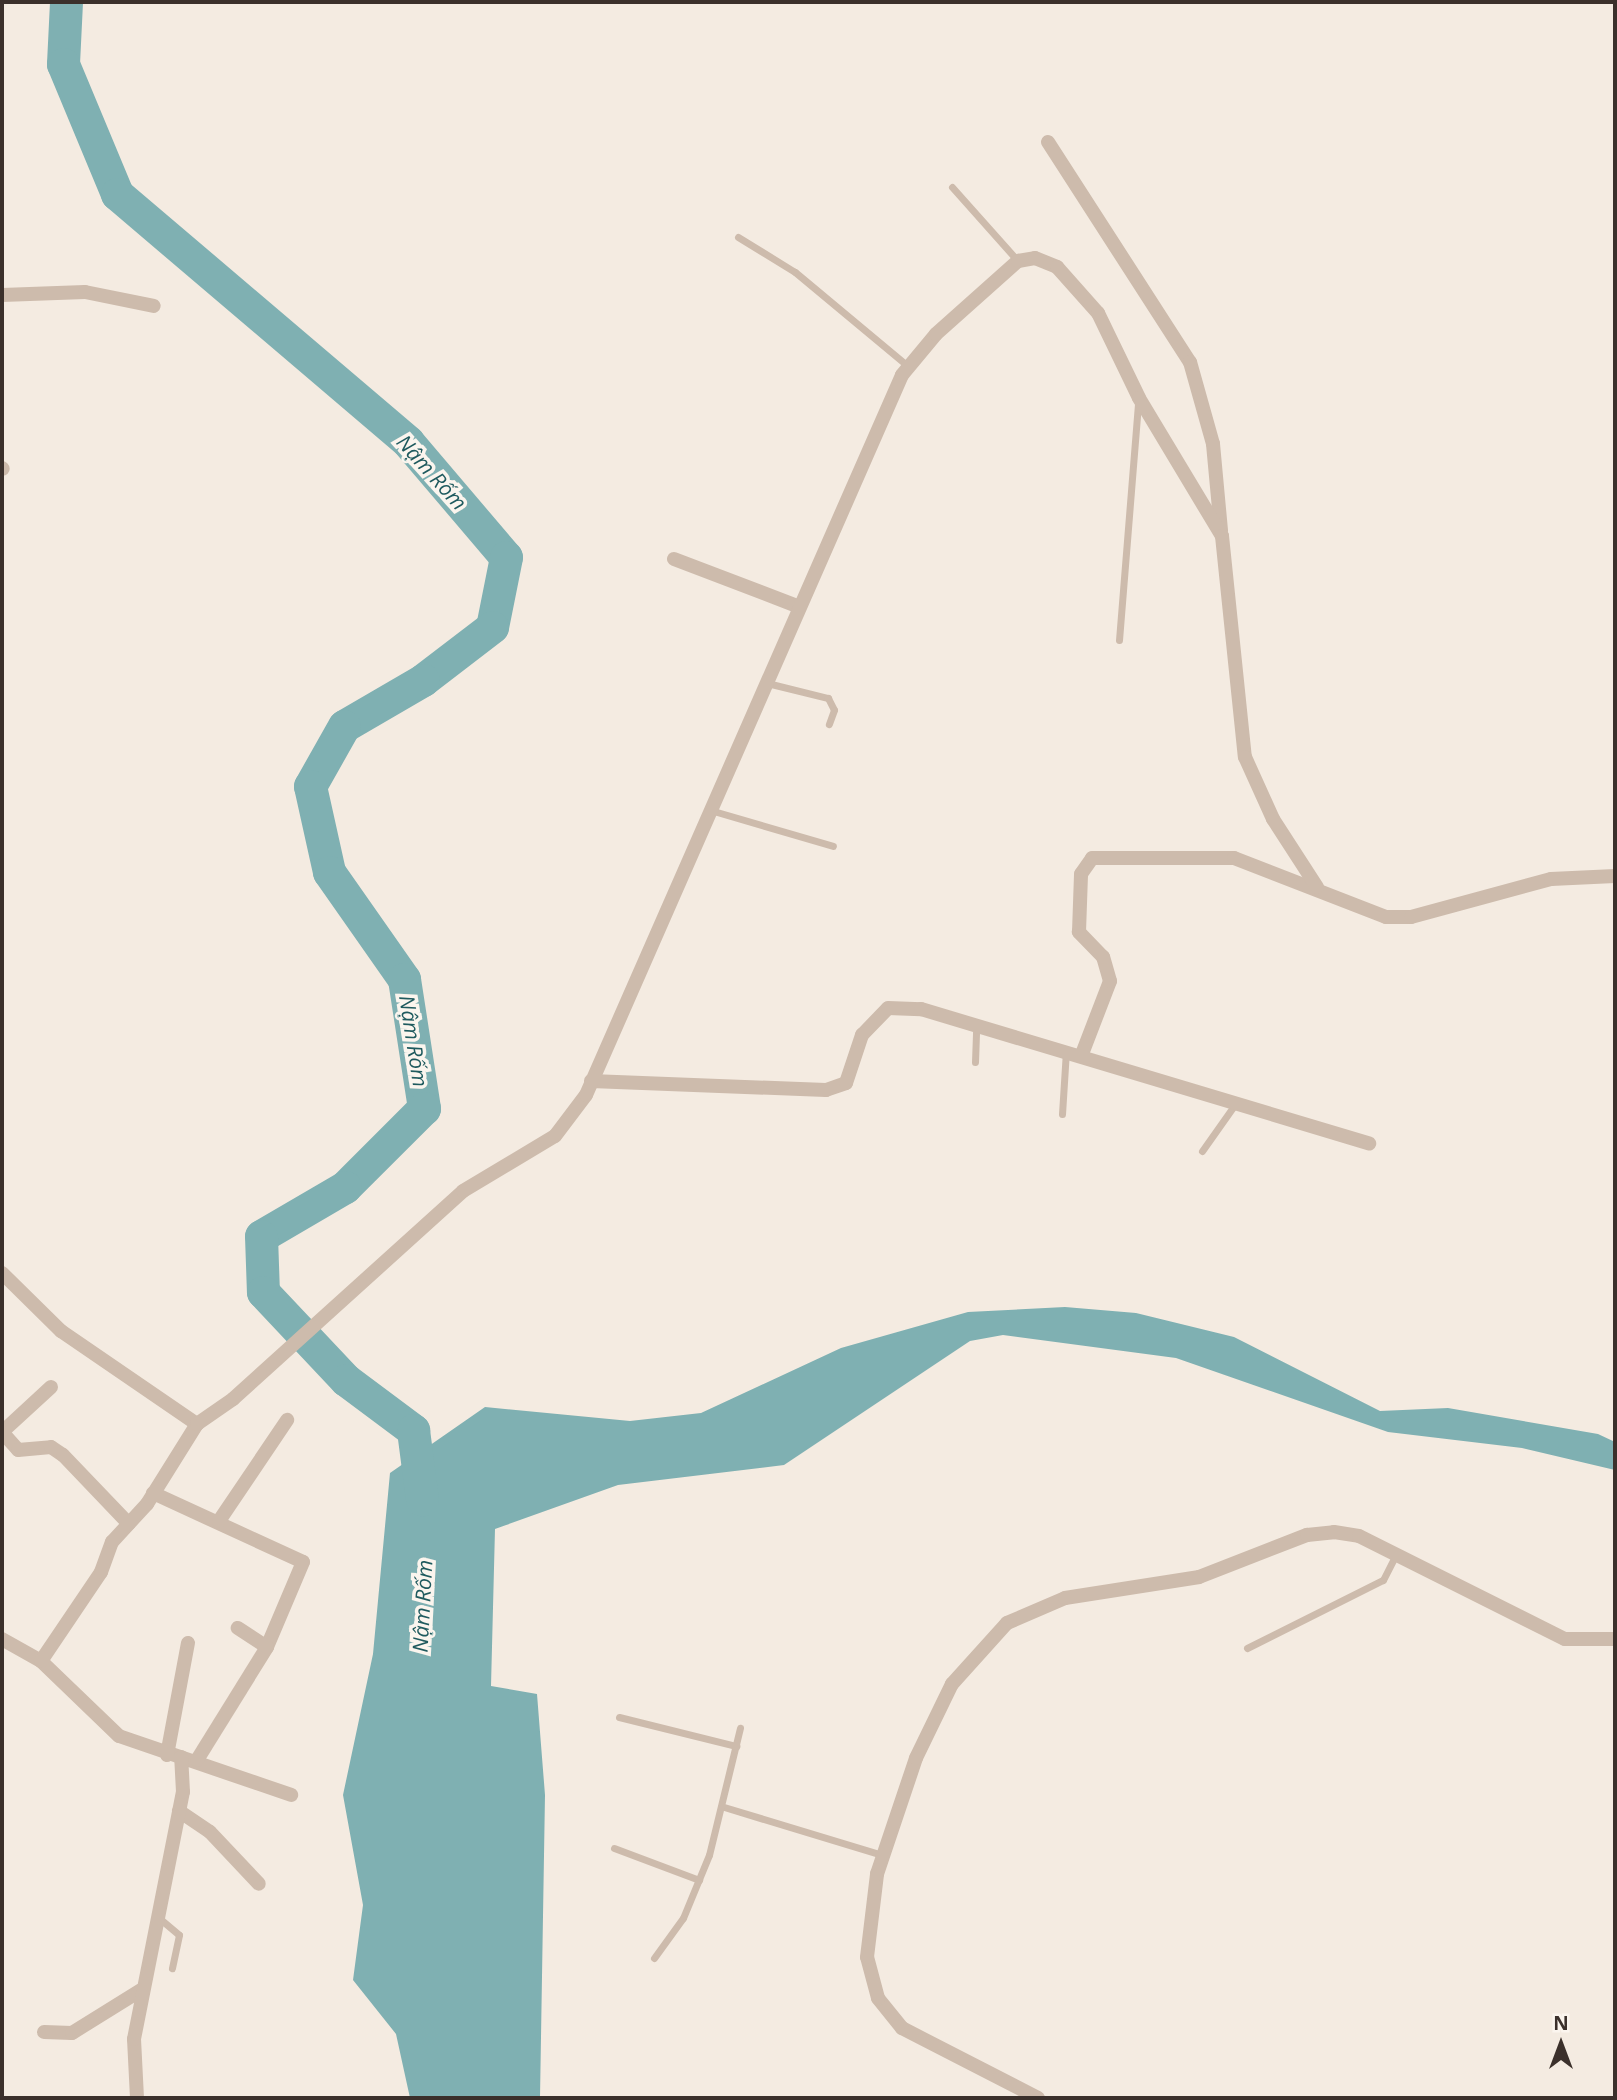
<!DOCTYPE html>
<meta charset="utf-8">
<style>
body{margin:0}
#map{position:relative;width:1617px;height:2100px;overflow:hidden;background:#f4ebe1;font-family:"Open Sans",sans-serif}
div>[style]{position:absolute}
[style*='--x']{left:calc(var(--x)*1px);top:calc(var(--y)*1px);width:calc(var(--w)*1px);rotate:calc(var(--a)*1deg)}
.water>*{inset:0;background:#7fb0b2}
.river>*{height:33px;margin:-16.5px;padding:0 16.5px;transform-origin:16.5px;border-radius:16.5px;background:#7fb0b2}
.service>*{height:7px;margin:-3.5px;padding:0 3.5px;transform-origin:3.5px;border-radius:3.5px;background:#cdbbac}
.minor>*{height:14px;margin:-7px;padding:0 7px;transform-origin:7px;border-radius:7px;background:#cdbbac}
span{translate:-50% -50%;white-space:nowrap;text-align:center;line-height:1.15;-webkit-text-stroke:7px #fbf5ee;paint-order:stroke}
.water-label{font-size:21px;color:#1f5a5e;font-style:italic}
.frame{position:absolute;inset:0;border:4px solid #3b302b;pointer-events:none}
.north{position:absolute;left:1526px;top:2009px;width:70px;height:70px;-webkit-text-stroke:5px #fbf5ee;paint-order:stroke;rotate:0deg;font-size:19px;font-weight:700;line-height:28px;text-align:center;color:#3b302b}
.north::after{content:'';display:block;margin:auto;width:24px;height:32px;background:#3b302b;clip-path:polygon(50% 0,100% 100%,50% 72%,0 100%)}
</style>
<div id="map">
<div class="water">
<div style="clip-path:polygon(1065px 1307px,1136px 1313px,1234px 1337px,1380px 1411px,1448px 1408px,1598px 1434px,1615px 1442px,1615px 1470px,1522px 1448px,1388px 1432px,1176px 1358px,1003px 1335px,970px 1341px,784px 1465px,618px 1485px,495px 1529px,491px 1686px,537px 1694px,545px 1795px,540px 2098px,410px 2098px,396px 2034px,353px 1980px,363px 1905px,343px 1795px,373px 1654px,390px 1473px,485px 1407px,630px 1421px,701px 1413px,841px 1348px,968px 1312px)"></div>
</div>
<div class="river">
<div style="--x:66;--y:2;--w:62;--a:92.8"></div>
<div style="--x:63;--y:64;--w:141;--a:67.4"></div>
<div style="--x:117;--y:194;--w:382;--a:40.4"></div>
<div style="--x:408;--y:442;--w:151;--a:49.6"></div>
<div style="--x:506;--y:557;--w:71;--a:101.3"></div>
<div style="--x:492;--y:627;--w:87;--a:142.5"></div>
<div style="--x:423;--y:680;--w:91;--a:149.8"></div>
<div style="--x:344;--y:726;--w:69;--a:119.5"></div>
<div style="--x:310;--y:786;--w:88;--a:77.5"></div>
<div style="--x:329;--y:872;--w:131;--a:55"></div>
<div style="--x:404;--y:979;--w:131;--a:81.2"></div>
<div style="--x:424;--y:1108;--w:112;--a:135"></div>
<div style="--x:345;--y:1187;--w:97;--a:149.7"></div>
<div style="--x:261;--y:1236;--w:56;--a:88"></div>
<div style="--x:263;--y:1292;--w:121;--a:46.7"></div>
<div style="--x:346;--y:1380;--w:84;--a:36.7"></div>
<div style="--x:413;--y:1430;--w:70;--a:82.6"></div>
</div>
<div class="service">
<div style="--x:952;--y:187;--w:99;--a:48.3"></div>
<div style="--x:738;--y:237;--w:67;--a:31.6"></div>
<div style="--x:795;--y:272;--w:147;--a:39.8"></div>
<div style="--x:1119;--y:640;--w:238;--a:-85.4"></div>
<div style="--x:767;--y:683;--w:63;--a:13.8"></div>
<div style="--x:828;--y:698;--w:13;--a:63"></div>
<div style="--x:834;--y:710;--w:15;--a:110"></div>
<div style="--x:710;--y:810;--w:128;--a:16.3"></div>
<div style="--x:975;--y:1062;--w:37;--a:-88"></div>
<div style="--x:1062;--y:1114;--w:64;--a:-86.4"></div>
<div style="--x:1202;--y:1151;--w:59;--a:-54.7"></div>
<div style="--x:1247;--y:1648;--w:152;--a:-26.6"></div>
<div style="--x:1383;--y:1580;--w:27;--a:-63"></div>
<div style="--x:619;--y:1717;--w:121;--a:13.9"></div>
<div style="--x:724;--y:1807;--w:165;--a:16.9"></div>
<div style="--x:614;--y:1848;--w:91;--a:20.6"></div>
<div style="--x:159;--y:1918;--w:26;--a:40"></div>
<div style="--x:179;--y:1935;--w:34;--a:102"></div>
<div style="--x:654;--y:1958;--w:49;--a:-54.1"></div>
<div style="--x:683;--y:1918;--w:68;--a:-67.6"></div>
<div style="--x:709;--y:1855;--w:131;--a:-76.3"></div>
</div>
<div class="minor">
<div style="--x:1048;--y:142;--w:262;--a:57.2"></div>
<div style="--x:1190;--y:362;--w:85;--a:74.3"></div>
<div style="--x:1213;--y:444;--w:87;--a:84.7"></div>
<div style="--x:2;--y:295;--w:83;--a:-2.1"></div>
<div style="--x:85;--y:292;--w:70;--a:11.5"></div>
<div style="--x:2;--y:468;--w:1;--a:45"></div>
<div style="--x:674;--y:559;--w:132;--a:20.9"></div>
<div style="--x:1082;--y:1054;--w:78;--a:-69"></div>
<div style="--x:1110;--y:981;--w:25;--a:-106"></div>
<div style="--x:1103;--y:957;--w:35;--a:-134"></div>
<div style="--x:1079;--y:932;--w:58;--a:-88"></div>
<div style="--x:1081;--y:874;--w:19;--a:-55"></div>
<div style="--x:1092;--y:858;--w:142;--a:0"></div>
<div style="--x:1234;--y:858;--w:163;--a:21.2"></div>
<div style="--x:1386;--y:917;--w:25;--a:0"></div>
<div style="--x:1411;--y:917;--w:145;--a:-15.2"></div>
<div style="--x:1551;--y:879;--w:64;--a:-2.7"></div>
<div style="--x:591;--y:1081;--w:235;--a:2.2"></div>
<div style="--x:826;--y:1090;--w:21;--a:-19"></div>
<div style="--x:846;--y:1083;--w:51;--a:-71.6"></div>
<div style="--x:862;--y:1035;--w:37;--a:-46"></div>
<div style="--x:888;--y:1008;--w:33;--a:2"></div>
<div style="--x:921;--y:1009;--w:468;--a:16.7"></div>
<div style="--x:2;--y:1273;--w:83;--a:44.5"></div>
<div style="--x:61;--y:1331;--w:165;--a:34.4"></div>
<div style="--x:51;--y:1387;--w:67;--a:137.4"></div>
<div style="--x:2;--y:1432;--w:24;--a:48"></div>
<div style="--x:18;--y:1450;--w:33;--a:-5"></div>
<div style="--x:51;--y:1447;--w:14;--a:34"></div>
<div style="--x:63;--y:1455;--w:95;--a:46.3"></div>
<div style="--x:153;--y:1493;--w:165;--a:24.7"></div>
<div style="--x:303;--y:1562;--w:92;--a:113"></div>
<div style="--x:219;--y:1521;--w:122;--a:-56"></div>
<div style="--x:2;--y:1639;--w:45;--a:29.4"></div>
<div style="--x:41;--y:1661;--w:108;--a:43.9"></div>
<div style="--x:119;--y:1736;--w:182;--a:18.9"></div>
<div style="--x:41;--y:1661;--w:107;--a:-56"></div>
<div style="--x:101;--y:1572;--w:32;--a:-70"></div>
<div style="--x:112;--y:1542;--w:52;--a:-47.4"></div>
<div style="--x:147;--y:1504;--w:94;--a:-58"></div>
<div style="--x:197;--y:1424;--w:44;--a:-34.8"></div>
<div style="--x:233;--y:1399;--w:310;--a:-42.1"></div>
<div style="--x:463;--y:1191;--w:107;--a:-30.9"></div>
<div style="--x:555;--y:1136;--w:51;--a:-52.9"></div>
<div style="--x:586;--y:1095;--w:786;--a:-66.3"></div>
<div style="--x:902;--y:375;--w:53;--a:-50.3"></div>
<div style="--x:936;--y:334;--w:110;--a:-41.7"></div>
<div style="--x:1018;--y:261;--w:17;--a:-10"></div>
<div style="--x:1035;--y:258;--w:24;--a:22"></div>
<div style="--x:1057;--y:267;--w:62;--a:48.3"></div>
<div style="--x:1098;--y:313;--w:94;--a:64.2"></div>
<div style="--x:1139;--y:398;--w:161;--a:59"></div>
<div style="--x:1222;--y:536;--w:222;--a:84.1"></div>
<div style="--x:1245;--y:757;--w:68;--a:65.7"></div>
<div style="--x:1273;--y:819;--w:81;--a:57.1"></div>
<div style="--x:167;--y:1755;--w:114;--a:-79.4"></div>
<div style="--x:197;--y:1760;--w:133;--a:-58.2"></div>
<div style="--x:267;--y:1647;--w:35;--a:-147"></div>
<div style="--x:179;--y:1811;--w:37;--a:34"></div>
<div style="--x:210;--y:1832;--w:71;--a:46.7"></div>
<div style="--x:44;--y:2032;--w:28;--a:2"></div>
<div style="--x:72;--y:2033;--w:81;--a:-31.9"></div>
<div style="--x:137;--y:2098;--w:59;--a:-92.9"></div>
<div style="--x:134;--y:2039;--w:252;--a:-78.8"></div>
<div style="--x:183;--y:1792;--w:35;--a:-93"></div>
<div style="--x:1038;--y:2098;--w:153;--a:-152.8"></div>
<div style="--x:902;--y:2028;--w:38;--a:-129"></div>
<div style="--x:878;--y:1998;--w:42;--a:-105"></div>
<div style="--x:867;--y:1957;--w:84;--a:-83.1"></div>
<div style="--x:877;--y:1874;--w:122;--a:-71.4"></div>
<div style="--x:916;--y:1758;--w:82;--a:-64.1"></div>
<div style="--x:952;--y:1684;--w:82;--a:-48"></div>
<div style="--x:1007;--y:1623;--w:63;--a:-23.3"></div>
<div style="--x:1065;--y:1598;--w:136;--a:-8.9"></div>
<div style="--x:1199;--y:1577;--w:116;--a:-21.3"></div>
<div style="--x:1307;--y:1535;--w:27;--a:-6"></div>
<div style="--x:1334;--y:1532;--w:25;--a:9"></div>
<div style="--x:1359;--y:1536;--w:230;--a:26.6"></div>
<div style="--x:1565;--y:1639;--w:50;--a:0"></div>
</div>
<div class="water-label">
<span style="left:432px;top:472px;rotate:48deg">Nậm Rốm</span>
<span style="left:414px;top:1041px;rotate:81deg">Nậm Rốm</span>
<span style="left:422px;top:1606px;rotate:-87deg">Nậm Rốm</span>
</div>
<div class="frame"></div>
<div class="north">N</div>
</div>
